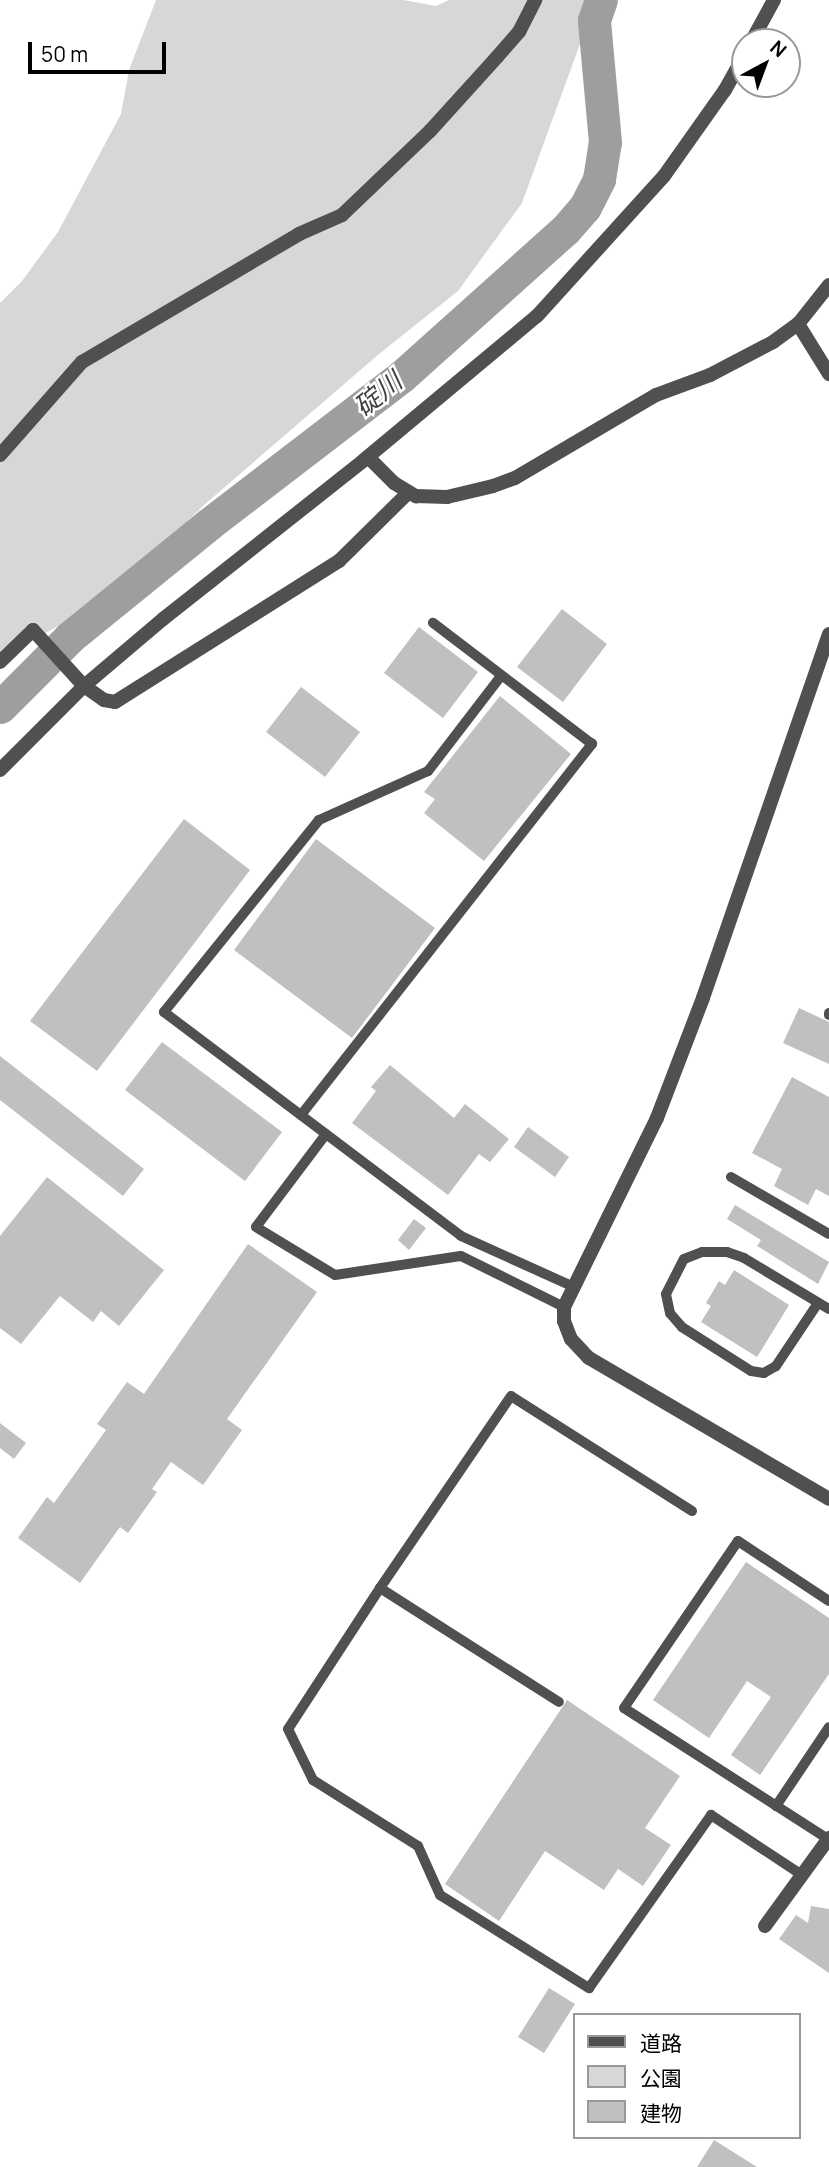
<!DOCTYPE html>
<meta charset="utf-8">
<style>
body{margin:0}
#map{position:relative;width:829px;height:2167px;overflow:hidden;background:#fff;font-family:Manrope,"Noto Sans JP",sans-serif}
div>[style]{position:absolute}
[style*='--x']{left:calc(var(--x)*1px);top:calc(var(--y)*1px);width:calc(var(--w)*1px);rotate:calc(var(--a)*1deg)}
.green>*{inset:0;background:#d7d7d7}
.river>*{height:33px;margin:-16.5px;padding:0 16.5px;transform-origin:16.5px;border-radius:16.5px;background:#9e9e9e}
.building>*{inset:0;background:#c0c0c0}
.service>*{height:10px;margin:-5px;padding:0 5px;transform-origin:5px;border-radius:5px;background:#505050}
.minor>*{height:14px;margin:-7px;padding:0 7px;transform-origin:7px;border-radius:7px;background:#505050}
.tertiary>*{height:14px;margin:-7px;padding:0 7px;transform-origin:7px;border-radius:7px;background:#505050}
span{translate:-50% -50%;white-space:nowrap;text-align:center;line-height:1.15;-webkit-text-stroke:5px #fff;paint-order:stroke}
.water-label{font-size:26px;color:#3f3f3f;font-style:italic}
.legend{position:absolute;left:573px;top:2013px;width:228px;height:126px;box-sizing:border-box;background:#fff;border:2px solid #999;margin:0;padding:9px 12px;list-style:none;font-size:21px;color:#000}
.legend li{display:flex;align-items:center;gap:14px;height:35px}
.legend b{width:35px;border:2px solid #999}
.north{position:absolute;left:731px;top:28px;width:70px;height:70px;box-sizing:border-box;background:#fff;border:2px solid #999;border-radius:50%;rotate:41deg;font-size:19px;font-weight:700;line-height:28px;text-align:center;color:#000}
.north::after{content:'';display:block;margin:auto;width:24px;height:32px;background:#000;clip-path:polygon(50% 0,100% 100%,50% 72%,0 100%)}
.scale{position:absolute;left:28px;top:42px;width:138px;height:32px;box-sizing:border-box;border:4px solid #000;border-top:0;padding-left:9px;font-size:21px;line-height:24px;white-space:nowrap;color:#000;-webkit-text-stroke:5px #fff;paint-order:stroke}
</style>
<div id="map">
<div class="green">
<div style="clip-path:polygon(156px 0,403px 0,436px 6px,449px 0,596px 0,522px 203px,458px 291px,379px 354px,204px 505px,114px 594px,0 659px,0 303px,22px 281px,58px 232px,121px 114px,129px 70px)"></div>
</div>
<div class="river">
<div style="--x:0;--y:707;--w:99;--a:-45"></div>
<div style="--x:70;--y:637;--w:179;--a:-39.1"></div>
<div style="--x:209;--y:524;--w:243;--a:-37.5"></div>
<div style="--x:402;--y:376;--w:219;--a:-41.9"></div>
<div style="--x:565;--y:230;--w:30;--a:-49"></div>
<div style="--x:585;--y:207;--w:31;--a:-63"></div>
<div style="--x:599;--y:179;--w:37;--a:-81"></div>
<div style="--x:605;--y:142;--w:122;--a:-95.2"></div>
<div style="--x:594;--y:20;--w:21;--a:-71"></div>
</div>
<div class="building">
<div style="clip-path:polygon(562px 609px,607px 644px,563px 702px,517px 667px)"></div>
<div style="clip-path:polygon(419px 627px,478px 672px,443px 718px,384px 673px)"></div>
<div style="clip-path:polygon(301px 687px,360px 732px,325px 777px,266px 732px)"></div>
<div style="clip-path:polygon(500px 696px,571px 754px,484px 861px,424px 813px,435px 799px,424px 792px)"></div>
<div style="clip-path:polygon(184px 819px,250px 870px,97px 1071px,30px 1021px)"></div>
<div style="clip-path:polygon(316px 839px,435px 928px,352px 1038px,234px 950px)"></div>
<div style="clip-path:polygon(799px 1008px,829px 1022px,829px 1064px,783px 1043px)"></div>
<div style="clip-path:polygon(162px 1042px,282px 1132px,245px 1181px,125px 1090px)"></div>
<div style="clip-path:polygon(0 1056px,144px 1169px,123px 1196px,0 1100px)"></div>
<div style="clip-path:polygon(390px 1065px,454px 1118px,465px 1104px,509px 1139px,490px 1162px,479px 1154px,448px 1195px,352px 1123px,376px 1091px,371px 1087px)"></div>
<div style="clip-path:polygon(792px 1077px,829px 1097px,829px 1196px,816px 1189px,808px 1205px,774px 1186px,782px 1169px,752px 1153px)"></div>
<div style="clip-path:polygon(528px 1127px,569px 1157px,555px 1177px,514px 1147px)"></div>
<div style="clip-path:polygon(47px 1177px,164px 1270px,119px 1326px,101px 1311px,93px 1322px,60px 1296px,21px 1344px,0 1328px,0 1236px)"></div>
<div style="clip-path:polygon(735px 1205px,829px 1262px,818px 1284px,757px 1246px,761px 1240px,727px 1219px)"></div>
<div style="clip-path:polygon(414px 1219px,426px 1228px,409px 1250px,398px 1240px)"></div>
<div style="clip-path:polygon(248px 1244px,317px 1292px,227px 1419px,242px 1430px,203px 1485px,171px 1462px,152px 1489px,157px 1492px,128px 1533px,120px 1527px,80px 1583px,18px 1538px,47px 1497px,54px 1503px,106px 1430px,97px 1424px,127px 1382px,144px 1394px)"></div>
<div style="clip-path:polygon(734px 1270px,789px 1305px,757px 1357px,701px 1322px,711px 1306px,706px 1303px,719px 1281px,725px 1285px)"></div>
<div style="clip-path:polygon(0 1423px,26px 1443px,14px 1459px,0 1448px)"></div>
<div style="clip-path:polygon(746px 1562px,829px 1618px,829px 1674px,760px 1775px,731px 1755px,771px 1697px,747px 1681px,709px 1738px,653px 1700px)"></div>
<div style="clip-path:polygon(567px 1700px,680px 1776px,645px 1828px,671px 1845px,643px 1886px,618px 1869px,604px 1890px,545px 1851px,499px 1921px,445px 1884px)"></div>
<div style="clip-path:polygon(811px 1906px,829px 1909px,829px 1973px,779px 1939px,796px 1915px,808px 1923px)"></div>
<div style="clip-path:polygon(549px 1988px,575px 2004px,544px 2053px,518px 2037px)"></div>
<div style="clip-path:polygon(714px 2140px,757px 2167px,697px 2167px)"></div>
</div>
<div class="service">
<div style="--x:501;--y:676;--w:120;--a:127.5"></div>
<div style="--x:428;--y:771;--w:120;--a:155.8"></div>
<div style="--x:319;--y:820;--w:247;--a:128.9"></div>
<div style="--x:164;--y:1012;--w:372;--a:37"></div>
<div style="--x:461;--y:1236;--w:124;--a:24.3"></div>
<div style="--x:829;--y:1013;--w:2;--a:90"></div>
<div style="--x:301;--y:1115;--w:472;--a:-51.9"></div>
<div style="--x:592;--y:744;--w:200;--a:-142.7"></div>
<div style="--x:326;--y:1134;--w:116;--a:127"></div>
<div style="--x:256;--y:1227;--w:92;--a:31.3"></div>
<div style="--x:335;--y:1275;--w:127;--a:-8.6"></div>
<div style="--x:461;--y:1256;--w:115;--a:26.3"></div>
<div style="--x:731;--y:1177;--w:113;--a:30.2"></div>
<div style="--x:818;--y:1303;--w:76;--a:123.7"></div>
<div style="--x:776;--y:1366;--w:14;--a:150"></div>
<div style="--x:764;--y:1373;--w:13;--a:-171"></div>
<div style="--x:751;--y:1371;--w:82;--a:-147.5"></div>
<div style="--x:682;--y:1327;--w:18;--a:-131"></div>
<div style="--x:670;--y:1313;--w:19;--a:-102"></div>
<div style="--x:666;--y:1294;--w:39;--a:-63"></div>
<div style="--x:684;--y:1259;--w:19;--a:-21"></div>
<div style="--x:702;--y:1252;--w:25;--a:0"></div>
<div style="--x:727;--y:1252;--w:18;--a:19"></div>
<div style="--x:744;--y:1258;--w:99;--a:31"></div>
<div style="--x:692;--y:1511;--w:214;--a:-147.6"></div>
<div style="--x:511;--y:1396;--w:232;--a:124.3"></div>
<div style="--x:380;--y:1588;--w:168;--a:123.1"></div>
<div style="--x:288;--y:1729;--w:57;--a:63.9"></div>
<div style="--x:313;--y:1780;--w:124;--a:32.2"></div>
<div style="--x:418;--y:1846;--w:54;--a:65.8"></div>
<div style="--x:440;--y:1895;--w:176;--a:32"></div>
<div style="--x:589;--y:1988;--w:212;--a:-54.8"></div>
<div style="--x:711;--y:1815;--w:109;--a:33.4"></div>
<div style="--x:380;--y:1588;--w:212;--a:32.5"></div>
<div style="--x:776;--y:1806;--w:95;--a:-56.1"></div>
<div style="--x:828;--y:1839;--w:242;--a:-147.3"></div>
<div style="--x:624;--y:1708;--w:202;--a:-55.7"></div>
<div style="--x:738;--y:1541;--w:109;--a:33.4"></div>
</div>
<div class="minor">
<div style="--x:0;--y:455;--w:124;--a:-48.6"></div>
<div style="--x:82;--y:362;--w:252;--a:-30.5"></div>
<div style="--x:299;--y:234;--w:47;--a:-23.8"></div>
<div style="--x:342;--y:215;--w:122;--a:-43.7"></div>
<div style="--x:430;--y:131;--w:100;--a:-47.8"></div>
<div style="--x:497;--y:57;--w:33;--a:-49"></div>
<div style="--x:519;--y:32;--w:36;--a:-63"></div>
<div style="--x:368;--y:457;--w:37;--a:45"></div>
<div style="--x:394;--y:483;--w:26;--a:31"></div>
<div style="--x:416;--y:496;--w:31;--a:2"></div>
<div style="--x:447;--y:497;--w:47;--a:-13.4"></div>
<div style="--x:493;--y:486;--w:23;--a:-20"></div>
<div style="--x:515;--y:478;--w:164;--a:-30.5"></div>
<div style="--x:656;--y:395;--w:58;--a:-20.3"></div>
<div style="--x:710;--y:375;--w:71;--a:-27.6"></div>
<div style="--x:773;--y:342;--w:31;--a:-36"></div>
<div style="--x:798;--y:324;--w:50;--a:-51.5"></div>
<div style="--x:0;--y:662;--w:46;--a:-44.1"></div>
<div style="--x:33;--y:630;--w:76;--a:47.7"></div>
<div style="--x:84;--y:686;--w:24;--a:35"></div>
<div style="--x:104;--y:700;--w:11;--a:10"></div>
<div style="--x:115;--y:702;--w:265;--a:-32.2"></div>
<div style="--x:339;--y:561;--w:98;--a:-44.6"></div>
</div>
<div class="tertiary">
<div style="--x:751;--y:42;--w:48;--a:-61.3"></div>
<div style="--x:798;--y:324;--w:59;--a:58.2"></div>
<div style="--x:829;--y:634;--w:385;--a:109.1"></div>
<div style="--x:703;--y:998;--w:129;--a:111"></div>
<div style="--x:657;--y:1118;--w:211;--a:116.2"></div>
<div style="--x:564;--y:1307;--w:14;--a:90"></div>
<div style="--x:564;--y:1321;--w:19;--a:69"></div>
<div style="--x:571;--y:1339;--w:26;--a:47"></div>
<div style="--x:589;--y:1358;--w:278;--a:30.4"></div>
<div style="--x:0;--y:770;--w:119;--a:-45"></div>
<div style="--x:84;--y:686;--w:104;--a:-40.3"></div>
<div style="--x:163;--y:619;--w:256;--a:-38.3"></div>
<div style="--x:364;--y:460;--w:225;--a:-39.8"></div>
<div style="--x:537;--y:316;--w:189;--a:-47.8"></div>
<div style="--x:664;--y:176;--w:105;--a:-54.7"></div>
<div style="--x:725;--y:90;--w:41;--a:-60.9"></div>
<div style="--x:765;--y:1926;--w:109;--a:-54"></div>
</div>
<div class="water-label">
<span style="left:378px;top:394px;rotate:-39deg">碇川</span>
</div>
<ul class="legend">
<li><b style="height:9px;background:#505050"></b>道路</li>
<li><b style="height:19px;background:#d7d7d7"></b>公園</li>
<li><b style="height:19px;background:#c0c0c0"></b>建物</li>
</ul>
<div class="north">N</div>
<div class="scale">50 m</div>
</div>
